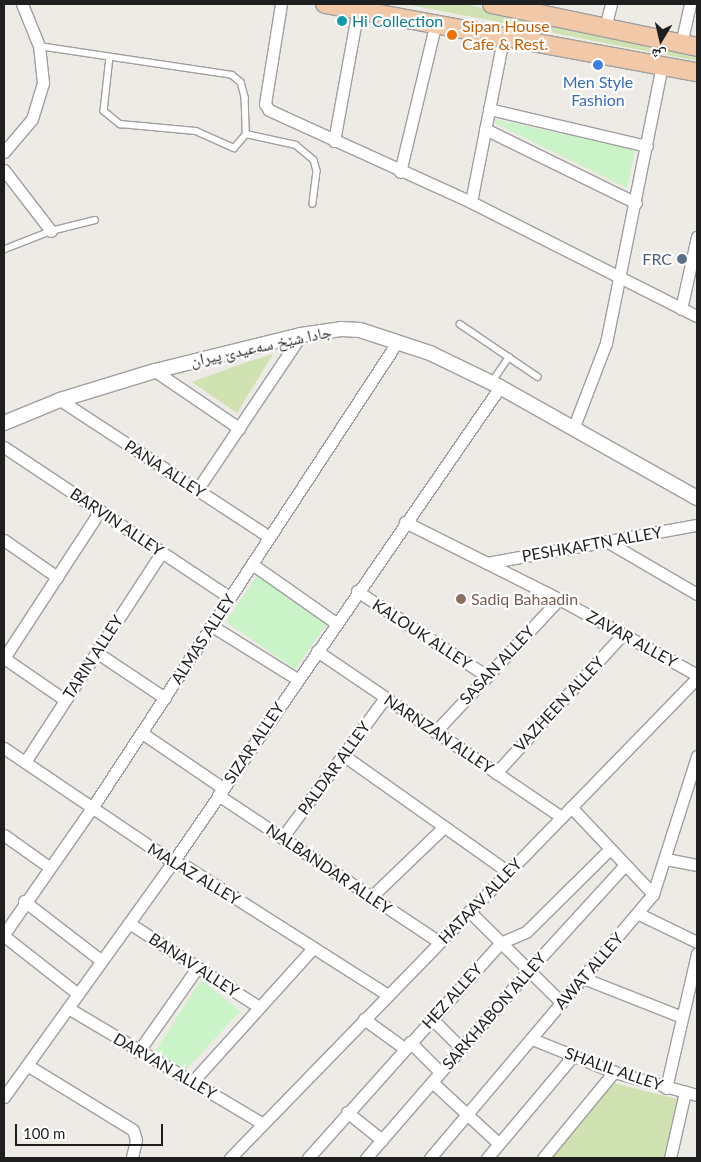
<!DOCTYPE html>
<meta charset="utf-8">
<style>
body{margin:0}
#map{position:relative;width:701px;height:1162px;overflow:hidden;background:#eeeae6;font-family:Lato,"Noto Naskh Arabic",sans-serif}
div>[style]{position:absolute}
[style*='--x']{left:calc(var(--x)*1px);top:calc(var(--y)*1px);width:calc(var(--w)*1px);rotate:calc(var(--a)*1deg)}
.grass>*{inset:0;background:#d0e2b1}
.park>*{inset:0;background:#caf3c8}
.roads{filter:drop-shadow(1px 0 #9f9f9f) drop-shadow(-1px 0 #9f9f9f) drop-shadow(0 1px #9f9f9f) drop-shadow(0 -1px #9f9f9f)}
.service>*{height:5.5px;margin:-2.75px;padding:0 2.75px;transform-origin:2.75px;border-radius:2.75px;background:#fff}
.minor>*{height:11px;margin:-5.5px;padding:0 5.5px;transform-origin:5.5px;border-radius:5.5px;background:#fff}
.tertiary>*{height:14px;margin:-7px;padding:0 7px;transform-origin:7px;border-radius:7px;background:#fff}
.primary>*{height:18px;margin:-9px;padding:0 9px;transform-origin:9px;border-radius:9px;background:#f1c8a8}
.dots>*{width:14px;height:14px;translate:-50% -50%;box-sizing:border-box;border:2px solid #fff;border-radius:50%}
span{translate:-50% -50%;white-space:nowrap;text-align:center;line-height:1.15;-webkit-text-stroke:4.5px #fff;paint-order:stroke}
.culture-label{font-size:16px;color:#0d838f}
.left{translate:0 -50%;text-align:left}
.food-label{font-size:16px;color:#c56008}
.shop-label{font-size:16px;color:#366cbe}
.service-label{font-size:16px;color:#4e5e75}
.right{translate:-100% -50%;text-align:right}
.street-label{font-size:16px;color:#1e1e1e}
.education-label{font-size:16px;color:#785e54}
.frame{position:absolute;inset:0;border:5px solid #1e1e1e;pointer-events:none}
.north{position:absolute;left:636px;top:15px;width:50px;height:50px;-webkit-text-stroke:4px #fff;paint-order:stroke;rotate:189deg;font-size:14px;font-weight:700;line-height:20px;text-align:center;color:#1e1e1e}
.north::after{content:'';display:block;margin:auto;width:18px;height:22px;background:#1e1e1e;clip-path:polygon(50% 0,100% 100%,50% 72%,0 100%)}
.scale{position:absolute;left:15px;top:1124px;width:148px;height:22px;box-sizing:border-box;border:2px solid #1e1e1e;border-top:0;padding-left:6px;font-size:15px;line-height:18px;white-space:nowrap;color:#1e1e1e;-webkit-text-stroke:4px #fff;paint-order:stroke}
</style>
<div id="map">
<div class="grass">
<div style="clip-path:polygon(406px 4px,462px 4px,532px 17px,697px 52px,697px 61px)"></div>
<div style="clip-path:polygon(273px 354px,237px 413px,192px 382px,244px 363px)"></div>
<div style="clip-path:polygon(613px 1083px,677px 1099px,665px 1158px,552px 1158px)"></div>
</div>
<div class="park">
<div style="clip-path:polygon(494px 119px,635px 150px,627px 188px,493px 122px)"></div>
<div style="clip-path:polygon(257px 576px,327px 623px,295px 669px,226px 622px)"></div>
<div style="clip-path:polygon(201px 980px,240px 1011px,184px 1072px,156px 1050px)"></div>
</div>
<div class="roads">
<div class="service">
<div style="--x:39;--y:46;--w:195;--a:8.5"></div>
<div style="--x:232;--y:75;--w:11;--a:38"></div>
<div style="--x:241;--y:82;--w:16;--a:75"></div>
<div style="--x:245;--y:97;--w:37;--a:88"></div>
<div style="--x:246;--y:134;--w:51;--a:12.4"></div>
<div style="--x:296;--y:145;--w:23;--a:40"></div>
<div style="--x:314;--y:160;--w:11;--a:75"></div>
<div style="--x:317;--y:171;--w:33;--a:97"></div>
<div style="--x:110;--y:57;--w:54;--a:96.3"></div>
<div style="--x:104;--y:111;--w:21;--a:39"></div>
<div style="--x:120;--y:124;--w:76;--a:5.3"></div>
<div style="--x:196;--y:131;--w:42;--a:24.1"></div>
<div style="--x:234;--y:148;--w:18;--a:-49"></div>
<div style="--x:5;--y:249;--w:49;--a:-21.4"></div>
<div style="--x:51;--y:231;--w:45;--a:-14"></div>
<div style="--x:460;--y:324;--w:94;--a:34.2"></div>
<div style="--x:492;--y:382;--w:30;--a:-56"></div>
</div>
<div class="minor">
<div style="--x:281;--y:4;--w:101;--a:99.1"></div>
<div style="--x:265;--y:104;--w:7;--a:56"></div>
<div style="--x:269;--y:110;--w:222;--a:24.5"></div>
<div style="--x:471;--y:202;--w:253;--a:26.8"></div>
<div style="--x:605;--y:28;--w:25;--a:-76"></div>
<div style="--x:681;--y:44;--w:41;--a:-77.3"></div>
<div style="--x:489;--y:109;--w:162;--a:13.2"></div>
<div style="--x:485;--y:129;--w:168;--a:26.1"></div>
<div style="--x:334;--y:141;--w:134;--a:-79.7"></div>
<div style="--x:4;--y:152;--w:43;--a:-49.7"></div>
<div style="--x:32;--y:119;--w:38;--a:-73"></div>
<div style="--x:43;--y:83;--w:37;--a:-96"></div>
<div style="--x:39;--y:46;--w:45;--a:-112"></div>
<div style="--x:4;--y:170;--w:77;--a:52.4"></div>
<div style="--x:400;--y:172;--w:154;--a:-76.5"></div>
<div style="--x:471;--y:202;--w:171;--a:-78.9"></div>
<div style="--x:681;--y:309;--w:74;--a:-77.5"></div>
<div style="--x:155;--y:371;--w:102;--a:34.2"></div>
<div style="--x:60;--y:400;--w:250;--a:33.2"></div>
<div style="--x:573;--y:429;--w:92;--a:-69"></div>
<div style="--x:606;--y:343;--w:284;--a:-78.6"></div>
<div style="--x:4;--y:447;--w:272;--a:33.7"></div>
<div style="--x:197;--y:490;--w:187;--a:-56.1"></div>
<div style="--x:405;--y:522;--w:172;--a:26.6"></div>
<div style="--x:559;--y:599;--w:158;--a:28.8"></div>
<div style="--x:4;--y:540;--w:65;--a:34.9"></div>
<div style="--x:608;--y:542;--w:103;--a:30.3"></div>
<div style="--x:487;--y:563;--w:213;--a:-10.3"></div>
<div style="--x:252;--y:564;--w:103;--a:35.1"></div>
<div style="--x:357;--y:591;--w:155;--a:33.2"></div>
<div style="--x:212;--y:626;--w:100;--a:31.9"></div>
<div style="--x:317;--y:651;--w:295;--a:34.2"></div>
<div style="--x:96;--y:652;--w:83;--a:33.7"></div>
<div style="--x:4;--y:658;--w:176;--a:-56.9"></div>
<div style="--x:4;--y:658;--w:74;--a:34.5"></div>
<div style="--x:435;--y:732;--w:182;--a:-47"></div>
<div style="--x:142;--y:733;--w:98;--a:34.2"></div>
<div style="--x:4;--y:748;--w:204;--a:34"></div>
<div style="--x:173;--y:862;--w:15;--a:20"></div>
<div style="--x:187;--y:867;--w:238;--a:32.5"></div>
<div style="--x:343;--y:755;--w:202;--a:35.3"></div>
<div style="--x:25;--y:762;--w:251;--a:-56.9"></div>
<div style="--x:496;--y:773;--w:188;--a:-47.6"></div>
<div style="--x:218;--y:795;--w:265;--a:33.6"></div>
<div style="--x:571;--y:807;--w:120;--a:46.7"></div>
<div style="--x:4;--y:835;--w:55;--a:35.4"></div>
<div style="--x:282;--y:838;--w:174;--a:-53.7"></div>
<div style="--x:666;--y:859;--w:32;--a:11"></div>
<div style="--x:371;--y:897;--w:101;--a:-43.8"></div>
<div style="--x:24;--y:901;--w:98;--a:37.6"></div>
<div style="--x:469;--y:911;--w:129;--a:44.7"></div>
<div style="--x:639;--y:914;--w:64;--a:25.8"></div>
<div style="--x:129;--y:923;--w:155;--a:32.9"></div>
<div style="--x:4;--y:934;--w:154;--a:-55.1"></div>
<div style="--x:92;--y:808;--w:558;--a:-56.77"></div>
<div style="--x:4;--y:936;--w:94;--a:38.1"></div>
<div style="--x:583;--y:978;--w:106;--a:21.5"></div>
<div style="--x:68;--y:1008;--w:226;--a:30.7"></div>
<div style="--x:431;--y:1018;--w:42;--a:45"></div>
<div style="--x:364;--y:1019;--w:49;--a:35.9"></div>
<div style="--x:532;--y:1039;--w:88;--a:21.9"></div>
<div style="--x:614;--y:1072;--w:86;--a:15.5"></div>
<div style="--x:410;--y:1042;--w:42;--a:45"></div>
<div style="--x:138;--y:1052;--w:103;--a:-54.9"></div>
<div style="--x:27;--y:1065;--w:124;--a:31.5"></div>
<div style="--x:133;--y:1130;--w:10;--a:73"></div>
<div style="--x:136;--y:1140;--w:18;--a:103"></div>
<div style="--x:193;--y:1081;--w:179;--a:-47.9"></div>
<div style="--x:432;--y:1082;--w:90;--a:42.7"></div>
<div style="--x:666;--y:1088;--w:138;--a:-77"></div>
<div style="--x:4;--y:1097;--w:289;--a:-54.3"></div>
<div style="--x:173;--y:862;--w:577;--a:-55.46"></div>
<div style="--x:347;--y:1112;--w:45;--a:38.7"></div>
<div style="--x:230;--y:1158;--w:670;--a:-45.79"></div>
<div style="--x:308;--y:1158;--w:288;--a:-48.2"></div>
<div style="--x:500;--y:943;--w:28;--a:-23"></div>
<div style="--x:526;--y:932;--w:117;--a:-44.7"></div>
<div style="--x:366;--y:1158;--w:250;--a:-49.1"></div>
<div style="--x:530;--y:969;--w:139;--a:-47.6"></div>
<div style="--x:430;--y:1158;--w:346;--a:-49.8"></div>
<div style="--x:653;--y:894;--w:145;--a:-72.3"></div>
<div style="--x:487;--y:1158;--w:132;--a:-49.9"></div>
<div style="--x:543;--y:1158;--w:112;--a:-50.5"></div>
<div style="--x:670;--y:1158;--w:68;--a:-77.2"></div>
</div>
<div class="tertiary">
<div style="--x:4;--y:423;--w:61;--a:-22.3"></div>
<div style="--x:60;--y:400;--w:99;--a:-17"></div>
<div style="--x:155;--y:371;--w:150;--a:-13.9"></div>
<div style="--x:301;--y:335;--w:40;--a:-8.5"></div>
<div style="--x:341;--y:329;--w:19;--a:3"></div>
<div style="--x:360;--y:330;--w:74;--a:18.2"></div>
<div style="--x:430;--y:353;--w:78;--a:25.9"></div>
<div style="--x:500;--y:387;--w:226;--a:29.4"></div>
</div>
<div class="primary">
<div style="--x:325;--y:4;--w:378;--a:10.4"></div>
<div style="--x:492;--y:4;--w:209;--a:11.8"></div>
</div>
</div>
<div class="dots">
<div style="left:342px;top:21px;background:#0f9aa8"></div>
<div style="left:452px;top:35px;background:#e8710a"></div>
<div style="left:598px;top:65px;background:#3f7fe0"></div>
<div style="left:682px;top:259px;background:#5c6f8a"></div>
<div style="left:461px;top:599px;background:#8d6e63"></div>
</div>
<div class="culture-label">
<span class="left" style="left:352px;top:21px">Hi Collection</span>
</div>
<div class="food-label">
<span class="left" style="left:462px;top:35px">Sipan House<br>Cafe &amp; Rest.</span>
</div>
<div class="shop-label">
<span style="left:598px;top:91px">Men Style<br>Fashion</span>
</div>
<div class="service-label">
<span class="right" style="left:672px;top:259px">FRC</span>
</div>
<div class="street-label">
<span style="left:261px;top:346px;rotate:-12deg">جادا شێخ سەعیدێ پیران</span>
<span style="left:165px;top:469px;rotate:33deg">PANA ALLEY</span>
<span style="left:117px;top:522px;rotate:34deg">BARVIN ALLEY</span>
<span style="left:592px;top:544px;rotate:-10deg">PESHKAFTN ALLEY</span>
<span style="left:422px;top:634px;rotate:33deg">KALOUK ALLEY</span>
<span style="left:203px;top:639px;rotate:-57deg">ALMAS ALLEY</span>
<span style="left:632px;top:639px;rotate:29deg">ZAVAR ALLEY</span>
<span style="left:93px;top:657px;rotate:-57deg">TARIN ALLEY</span>
<span style="left:497px;top:665px;rotate:-47deg">SASAN ALLEY</span>
<span style="left:559px;top:704px;rotate:-47deg">VAZHEEN ALLEY</span>
<span style="left:439px;top:734px;rotate:34deg">NARNZAN ALLEY</span>
<span style="left:254px;top:743px;rotate:-56deg">SIZAR ALLEY</span>
<span style="left:334px;top:768px;rotate:-54deg">PALDAR ALLEY</span>
<span style="left:329px;top:869px;rotate:34deg">NALBANDAR ALLEY</span>
<span style="left:194px;top:874px;rotate:31deg">MALAZ ALLEY</span>
<span style="left:480px;top:901px;rotate:-46deg">HATAAV ALLEY</span>
<span style="left:194px;top:965px;rotate:33deg">BANAV ALLEY</span>
<span style="left:589px;top:971px;rotate:-49deg">AWAT ALLEY</span>
<span style="left:452px;top:996px;rotate:-48deg">HEZ ALLEY</span>
<span style="left:494px;top:1011px;rotate:-49deg">SARKHABON ALLEY</span>
<span style="left:165px;top:1066px;rotate:30deg">DARVAN ALLEY</span>
<span style="left:614px;top:1069px;rotate:19deg">SHALIL ALLEY</span>
</div>
<div class="education-label">
<span class="left" style="left:471px;top:599px">Sadiq Bahaadin</span>
</div>
<div class="frame"></div>
<div class="north">ش</div>
<div class="scale">100 m</div>
</div>
